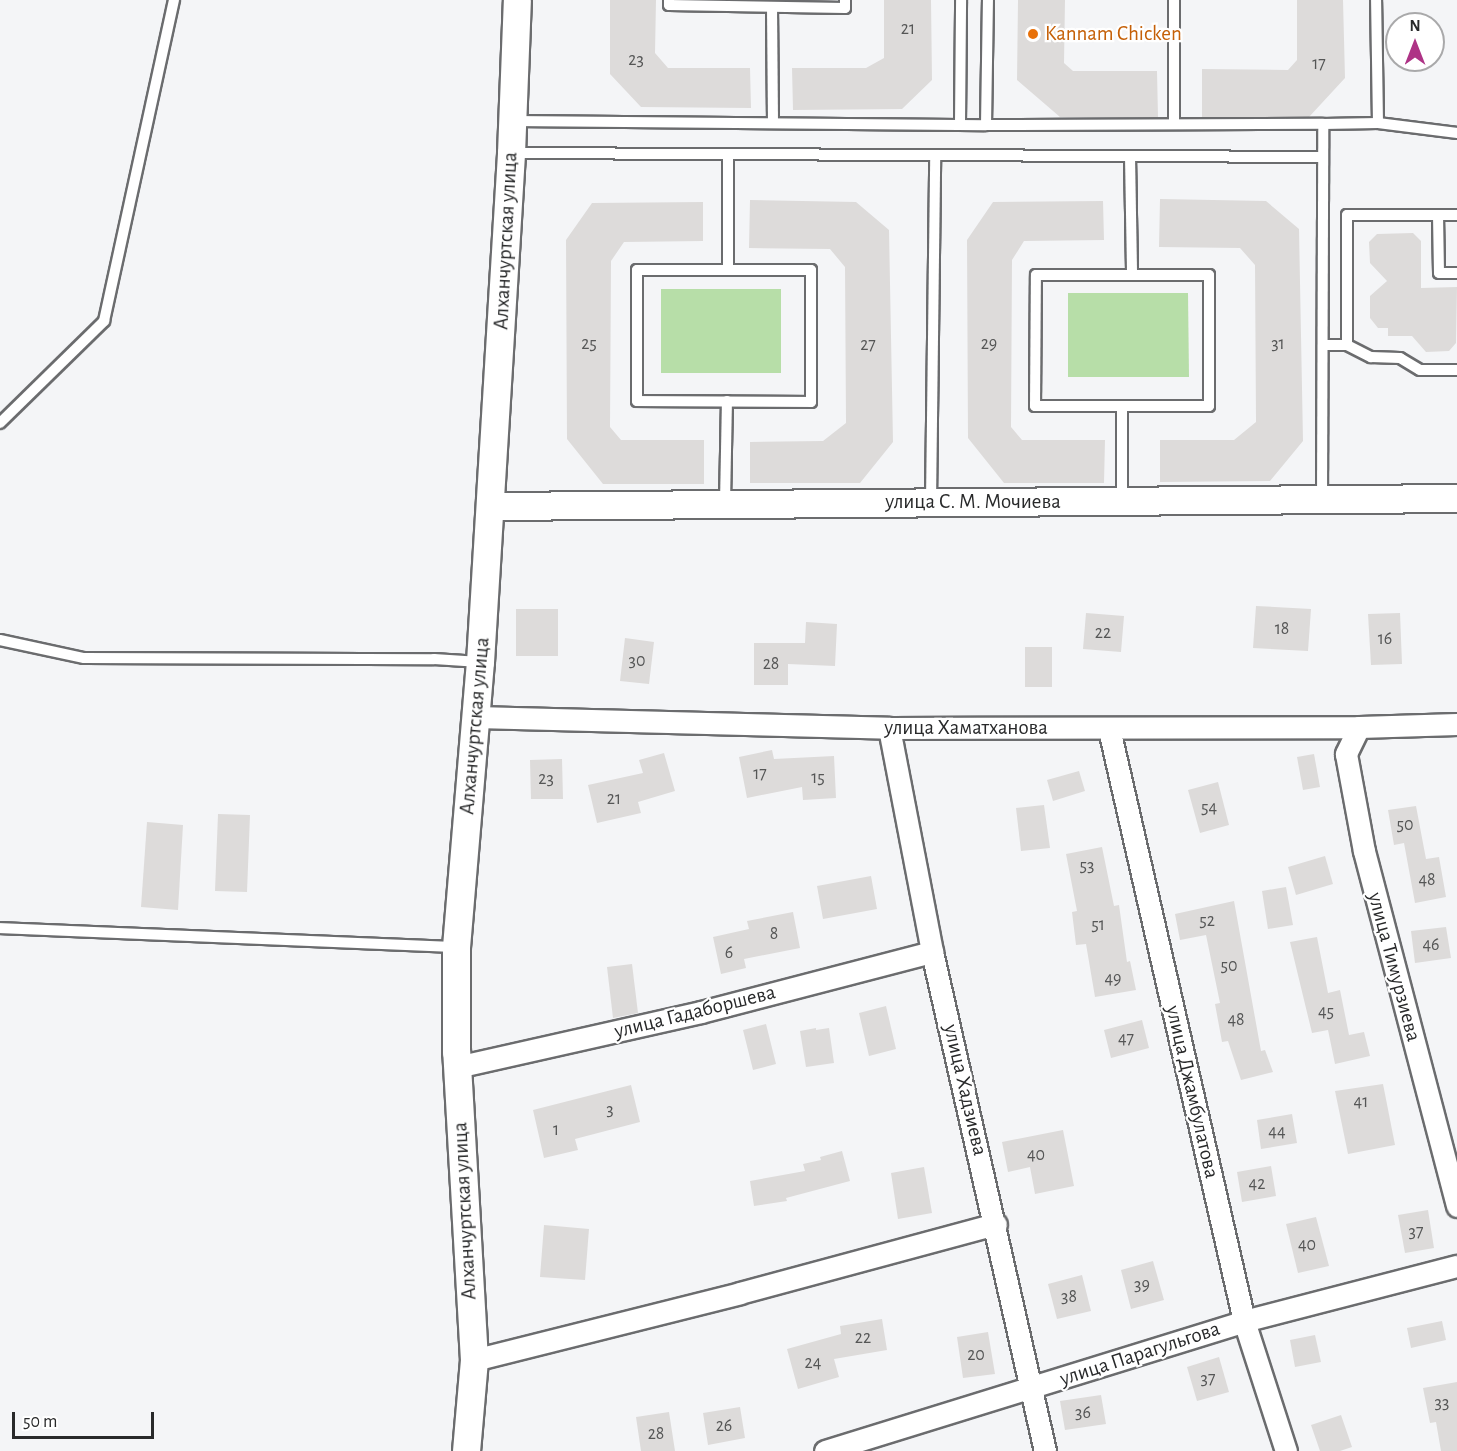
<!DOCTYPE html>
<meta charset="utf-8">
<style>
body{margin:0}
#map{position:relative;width:1457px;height:1451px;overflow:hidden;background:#f4f5f7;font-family:"Alegreya Sans",sans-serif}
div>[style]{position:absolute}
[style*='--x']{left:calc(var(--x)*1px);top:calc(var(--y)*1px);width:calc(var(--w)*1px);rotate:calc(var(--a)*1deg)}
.green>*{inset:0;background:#b7dea8}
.building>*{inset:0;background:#dddbda}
.roads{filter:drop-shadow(2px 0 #6b6c6e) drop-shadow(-2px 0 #6b6c6e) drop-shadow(0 2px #6b6c6e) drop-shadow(0 -2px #6b6c6e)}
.service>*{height:10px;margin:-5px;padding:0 5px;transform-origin:5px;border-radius:5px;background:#fff}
.minor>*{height:21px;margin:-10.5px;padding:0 10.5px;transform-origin:10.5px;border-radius:10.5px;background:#fff}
.tertiary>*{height:27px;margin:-13.5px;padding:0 13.5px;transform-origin:13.5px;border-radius:13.5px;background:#fff}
.dots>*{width:16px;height:16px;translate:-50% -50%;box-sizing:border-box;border:3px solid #fff;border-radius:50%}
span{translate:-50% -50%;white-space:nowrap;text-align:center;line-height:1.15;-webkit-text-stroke:4.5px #fff;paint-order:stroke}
.number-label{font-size:18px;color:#555656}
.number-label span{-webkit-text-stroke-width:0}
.food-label{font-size:21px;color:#c56008}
.left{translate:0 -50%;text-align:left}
.street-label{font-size:21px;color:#28292a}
.north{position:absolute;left:1385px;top:12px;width:60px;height:60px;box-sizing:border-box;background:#fff;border:2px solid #a9a9aa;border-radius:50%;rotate:0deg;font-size:16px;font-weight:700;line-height:24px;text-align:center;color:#28292a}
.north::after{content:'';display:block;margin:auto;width:21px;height:27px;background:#ae3386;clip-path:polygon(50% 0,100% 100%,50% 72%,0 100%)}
.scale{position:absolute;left:12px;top:1412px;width:142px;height:27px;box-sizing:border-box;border:3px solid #28292a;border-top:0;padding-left:8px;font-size:18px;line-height:21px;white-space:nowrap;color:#28292a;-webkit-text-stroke:4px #fff;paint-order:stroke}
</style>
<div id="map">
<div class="green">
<div style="clip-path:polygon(661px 289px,781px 289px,781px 373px,661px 373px)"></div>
<div style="clip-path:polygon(1068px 293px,1188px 293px,1189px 377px,1068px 377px)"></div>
</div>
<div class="building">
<div style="clip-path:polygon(610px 0,656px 0,655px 53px,668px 68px,750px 68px,751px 108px,641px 107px,610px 74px)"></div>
<div style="clip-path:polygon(884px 0,931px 0,932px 80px,902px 109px,793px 110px,792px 68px,866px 68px,884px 58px)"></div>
<div style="clip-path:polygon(1018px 0,1065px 0,1064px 63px,1073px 71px,1157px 71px,1158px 117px,1060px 117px,1017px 80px)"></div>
<div style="clip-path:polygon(1297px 0,1343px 0,1345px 78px,1309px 117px,1202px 117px,1202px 69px,1288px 70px,1297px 60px)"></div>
<div style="clip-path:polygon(1160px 199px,1266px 201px,1299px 229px,1303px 441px,1270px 481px,1160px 482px,1160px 440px,1234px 440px,1256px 422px,1255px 265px,1240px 248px,1159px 247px)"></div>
<div style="clip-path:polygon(750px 200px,856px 202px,889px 230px,893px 442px,860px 483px,750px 483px,750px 442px,823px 441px,846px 423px,845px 267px,830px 249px,749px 248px)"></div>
<div style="clip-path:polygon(1103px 201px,1104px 240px,1024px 241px,1012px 260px,1011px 427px,1022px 440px,1105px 440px,1104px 483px,1004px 483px,968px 438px,967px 240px,993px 202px)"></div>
<div style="clip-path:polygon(703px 202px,703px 241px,624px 242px,611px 261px,610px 427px,621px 440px,704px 440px,704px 484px,603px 484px,567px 439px,566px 240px,592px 203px)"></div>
<div style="clip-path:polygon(1413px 233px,1421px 241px,1421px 288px,1457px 287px,1456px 343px,1449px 351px,1426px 352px,1412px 336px,1388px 336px,1388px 328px,1378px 328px,1370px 318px,1370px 296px,1387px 281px,1370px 263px,1369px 242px,1377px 234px)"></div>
<div style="clip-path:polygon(1256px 606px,1311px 609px,1308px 651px,1253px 648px)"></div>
<div style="clip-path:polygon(516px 609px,558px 609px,558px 656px,516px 656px)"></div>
<div style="clip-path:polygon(1086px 613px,1124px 616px,1121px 652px,1083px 649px)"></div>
<div style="clip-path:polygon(1400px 613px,1402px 664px,1371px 665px,1368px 614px)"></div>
<div style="clip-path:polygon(806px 622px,837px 624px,835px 666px,788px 664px,788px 685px,754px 685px,754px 643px,805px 643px)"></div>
<div style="clip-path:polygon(625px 638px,654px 642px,649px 684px,620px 681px)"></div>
<div style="clip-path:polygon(1025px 647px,1052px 647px,1052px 687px,1025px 687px)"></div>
<div style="clip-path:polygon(772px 750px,774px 759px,834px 756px,836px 798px,803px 800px,802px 787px,747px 798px,739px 757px)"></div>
<div style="clip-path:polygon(664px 753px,675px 791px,638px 802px,641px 813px,597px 823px,588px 785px,643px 773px,639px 760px)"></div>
<div style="clip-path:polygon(1314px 754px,1320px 787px,1303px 790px,1297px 757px)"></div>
<div style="clip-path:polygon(562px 759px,563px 799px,531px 799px,530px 760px)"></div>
<div style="clip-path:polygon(1079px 771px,1085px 791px,1053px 801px,1047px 780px)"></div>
<div style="clip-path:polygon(1218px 782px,1229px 825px,1200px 833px,1188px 790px)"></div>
<div style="clip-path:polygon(1044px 805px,1050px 848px,1021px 851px,1016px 808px)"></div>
<div style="clip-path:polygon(1416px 806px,1426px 859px,1439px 857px,1446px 897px,1415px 903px,1404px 843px,1394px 845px,1388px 810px)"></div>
<div style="clip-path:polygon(218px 814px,250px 815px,247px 892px,215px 891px)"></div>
<div style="clip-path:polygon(147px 822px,183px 825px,178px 910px,141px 907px)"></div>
<div style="clip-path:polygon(1102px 847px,1114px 906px,1119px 905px,1127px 962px,1130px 961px,1136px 990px,1095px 997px,1086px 944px,1076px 945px,1072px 912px,1077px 911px,1066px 854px)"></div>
<div style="clip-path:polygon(1325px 856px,1333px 884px,1296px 895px,1288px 867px)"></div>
<div style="clip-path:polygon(871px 876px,877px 909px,823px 919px,817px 886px)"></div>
<div style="clip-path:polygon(1286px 887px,1293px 925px,1268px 929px,1262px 891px)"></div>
<div style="clip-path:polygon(1234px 901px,1261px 1051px,1265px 1050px,1273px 1072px,1241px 1080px,1228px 1041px,1222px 1042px,1215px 1004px,1220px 1003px,1206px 935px,1180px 940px,1175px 914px)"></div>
<div style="clip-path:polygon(793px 912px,800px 948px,744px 959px,746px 968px,721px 974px,713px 937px,749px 929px,747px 921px)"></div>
<div style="clip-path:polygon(1446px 927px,1451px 958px,1415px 963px,1411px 931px)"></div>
<div style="clip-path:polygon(1317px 937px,1328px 993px,1340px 990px,1349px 1035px,1364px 1032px,1370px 1056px,1335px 1064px,1328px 1030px,1312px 1033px,1290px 942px)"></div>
<div style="clip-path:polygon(632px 964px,638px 1013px,613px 1018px,607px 967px)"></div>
<div style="clip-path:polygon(886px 1006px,896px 1049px,869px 1056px,859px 1013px)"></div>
<div style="clip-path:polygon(1142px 1020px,1149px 1048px,1111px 1058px,1104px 1030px)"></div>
<div style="clip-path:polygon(766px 1024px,776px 1064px,753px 1070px,743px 1030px)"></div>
<div style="clip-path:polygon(816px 1028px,816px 1030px,829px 1028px,834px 1063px,806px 1067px,800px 1031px)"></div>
<div style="clip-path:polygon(1383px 1084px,1395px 1145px,1348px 1154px,1335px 1091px)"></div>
<div style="clip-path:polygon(631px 1085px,640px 1122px,575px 1139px,578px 1150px,544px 1158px,533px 1110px)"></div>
<div style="clip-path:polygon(1292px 1114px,1297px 1143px,1261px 1149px,1257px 1120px)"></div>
<div style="clip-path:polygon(1063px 1130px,1074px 1186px,1035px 1194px,1030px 1167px,1008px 1172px,1002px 1142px)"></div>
<div style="clip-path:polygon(842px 1151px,850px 1181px,786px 1198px,787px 1201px,754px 1206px,750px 1181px,805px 1171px,803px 1164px,821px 1160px,820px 1157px)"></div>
<div style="clip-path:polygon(1271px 1166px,1276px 1196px,1242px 1202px,1237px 1172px)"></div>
<div style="clip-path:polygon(924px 1167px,932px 1213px,898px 1219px,891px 1173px)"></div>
<div style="clip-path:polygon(1428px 1210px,1434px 1248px,1405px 1253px,1398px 1215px)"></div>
<div style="clip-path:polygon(1316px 1217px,1329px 1266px,1298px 1273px,1286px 1224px)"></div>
<div style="clip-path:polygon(544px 1225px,589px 1229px,585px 1280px,540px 1277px)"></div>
<div style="clip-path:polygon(1153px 1261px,1164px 1300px,1131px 1309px,1121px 1270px)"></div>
<div style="clip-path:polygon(1082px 1275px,1091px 1311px,1057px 1319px,1048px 1284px)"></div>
<div style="clip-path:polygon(882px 1319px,887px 1350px,834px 1359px,839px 1377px,798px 1389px,787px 1349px,841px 1334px,840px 1326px)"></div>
<div style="clip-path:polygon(1442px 1321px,1446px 1340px,1411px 1348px,1407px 1328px)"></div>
<div style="clip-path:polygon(988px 1332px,995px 1374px,963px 1378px,957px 1337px)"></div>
<div style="clip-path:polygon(1315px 1335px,1321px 1362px,1295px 1367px,1290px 1340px)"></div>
<div style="clip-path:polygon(1219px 1357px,1229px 1392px,1197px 1401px,1187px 1367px)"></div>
<div style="clip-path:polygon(1457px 1382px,1457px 1451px,1441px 1451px,1436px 1422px,1430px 1423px,1423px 1388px)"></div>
<div style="clip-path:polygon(1101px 1395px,1106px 1424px,1065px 1430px,1060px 1401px)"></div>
<div style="clip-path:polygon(740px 1407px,745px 1438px,708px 1445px,703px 1413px)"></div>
<div style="clip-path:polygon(669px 1412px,675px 1451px,641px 1451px,636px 1417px)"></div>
<div style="clip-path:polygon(1341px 1415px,1352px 1447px,1340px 1451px,1320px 1451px,1311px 1425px)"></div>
</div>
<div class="roads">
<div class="service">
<div style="--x:669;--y:0;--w:5;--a:90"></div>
<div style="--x:669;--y:5;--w:176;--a:1"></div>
<div style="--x:845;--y:8;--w:8;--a:-90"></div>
<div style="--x:1174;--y:0;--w:124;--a:90"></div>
<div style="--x:772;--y:7;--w:116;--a:89.5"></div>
<div style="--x:513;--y:121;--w:473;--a:0.5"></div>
<div style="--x:986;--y:125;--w:337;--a:-0.2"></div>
<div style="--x:1378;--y:123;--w:80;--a:7.2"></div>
<div style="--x:960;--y:124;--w:124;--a:-89.5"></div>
<div style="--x:986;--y:125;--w:125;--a:-89.1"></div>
<div style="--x:511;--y:153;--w:812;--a:0.28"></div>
<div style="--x:728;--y:155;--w:115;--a:90"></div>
<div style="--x:1130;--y:156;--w:119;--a:89"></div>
<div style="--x:1438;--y:215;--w:58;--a:89"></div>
<div style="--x:1439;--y:273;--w:18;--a:0"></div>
<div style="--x:637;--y:270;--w:174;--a:0"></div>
<div style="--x:811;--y:270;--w:132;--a:90"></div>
<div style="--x:811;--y:402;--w:174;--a:-179.7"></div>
<div style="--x:637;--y:401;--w:131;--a:-90"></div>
<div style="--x:1036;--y:275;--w:173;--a:0"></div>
<div style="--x:1209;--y:275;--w:131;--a:90"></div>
<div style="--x:1209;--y:406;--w:174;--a:180"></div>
<div style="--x:1035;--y:406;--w:131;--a:-89.6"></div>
<div style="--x:1323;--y:345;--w:24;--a:0"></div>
<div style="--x:1347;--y:345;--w:130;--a:-90"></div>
<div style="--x:1347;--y:215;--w:110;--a:0"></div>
<div style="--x:1347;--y:345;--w:27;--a:27"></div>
<div style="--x:1371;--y:357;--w:29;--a:2"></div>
<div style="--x:1400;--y:358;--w:23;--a:31"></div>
<div style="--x:1420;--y:370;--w:37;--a:0"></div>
<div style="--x:0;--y:423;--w:146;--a:-44.4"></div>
<div style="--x:104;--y:321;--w:329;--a:-77.7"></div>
<div style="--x:1322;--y:498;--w:374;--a:-89.8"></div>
<div style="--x:1323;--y:124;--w:55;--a:-1"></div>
<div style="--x:1378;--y:123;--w:123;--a:-90.9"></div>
<div style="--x:1122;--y:501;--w:95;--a:-90"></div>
<div style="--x:931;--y:502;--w:346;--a:-89.3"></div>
<div style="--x:725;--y:503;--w:102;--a:-88.9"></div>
<div style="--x:0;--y:640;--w:86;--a:12.1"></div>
<div style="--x:84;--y:658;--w:350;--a:0.2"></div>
<div style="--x:434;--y:659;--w:46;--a:3.7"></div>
<div style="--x:0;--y:928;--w:455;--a:2.4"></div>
</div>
<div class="minor">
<div style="--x:476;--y:717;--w:413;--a:1.5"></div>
<div style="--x:889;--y:728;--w:470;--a:-0.1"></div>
<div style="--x:1359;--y:727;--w:98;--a:-1.8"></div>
<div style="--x:1359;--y:727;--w:30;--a:116"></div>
<div style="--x:1346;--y:754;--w:99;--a:79.5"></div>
<div style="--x:1364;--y:851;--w:367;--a:75.3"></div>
<div style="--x:889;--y:728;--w:228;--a:79.1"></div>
<div style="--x:932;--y:952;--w:512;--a:77.24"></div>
<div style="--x:1109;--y:729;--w:607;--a:77.15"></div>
<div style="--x:1244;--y:1321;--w:137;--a:72.1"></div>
<div style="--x:457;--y:1067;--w:250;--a:-12.7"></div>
<div style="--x:701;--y:1012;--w:239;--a:-14.6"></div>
<div style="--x:474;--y:1360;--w:274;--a:-14.1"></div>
<div style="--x:740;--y:1293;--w:265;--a:-15.1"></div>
<div style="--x:825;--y:1451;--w:439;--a:-17.2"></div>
<div style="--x:1244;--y:1321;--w:220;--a:-14.5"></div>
</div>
<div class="tertiary">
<div style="--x:490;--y:506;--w:967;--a:-0.47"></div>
<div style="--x:466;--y:1451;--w:91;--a:-85"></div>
<div style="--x:474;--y:1360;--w:309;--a:-93.3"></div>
<div style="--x:456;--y:1052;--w:105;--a:-90"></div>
<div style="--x:456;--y:947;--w:286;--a:-85.2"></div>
<div style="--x:480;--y:662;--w:510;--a:-86.51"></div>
<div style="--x:511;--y:153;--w:153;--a:-87.8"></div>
</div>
</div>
<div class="dots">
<div style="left:1033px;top:34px;background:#e8710a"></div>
</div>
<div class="number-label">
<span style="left:908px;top:29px">21</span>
<span style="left:636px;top:60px">23</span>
<span style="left:1319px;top:64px">17</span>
<span style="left:589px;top:344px">25</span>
<span style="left:989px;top:344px">29</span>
<span style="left:1278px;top:344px">31</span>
<span style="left:868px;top:345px">27</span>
<span style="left:1282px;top:629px">18</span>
<span style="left:1103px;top:633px">22</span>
<span style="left:1385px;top:639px">16</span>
<span style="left:637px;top:661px">30</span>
<span style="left:771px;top:664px">28</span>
<span style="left:760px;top:774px">17</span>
<span style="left:818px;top:778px">15</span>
<span style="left:546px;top:779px">23</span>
<span style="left:614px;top:799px">21</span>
<span style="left:1209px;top:808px">54</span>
<span style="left:1405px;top:825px">50</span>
<span style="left:1087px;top:866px">53</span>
<span style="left:1427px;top:880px">48</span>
<span style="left:1207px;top:921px">52</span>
<span style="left:1098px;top:925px">51</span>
<span style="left:774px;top:934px">8</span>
<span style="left:1431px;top:945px">46</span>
<span style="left:729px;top:953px">6</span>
<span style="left:1229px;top:966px">50</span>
<span style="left:1113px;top:979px">49</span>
<span style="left:1326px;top:1012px">45</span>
<span style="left:1236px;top:1020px">48</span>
<span style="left:1126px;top:1039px">47</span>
<span style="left:1361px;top:1102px">41</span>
<span style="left:610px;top:1110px">3</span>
<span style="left:556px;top:1130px">1</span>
<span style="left:1277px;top:1132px">44</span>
<span style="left:1036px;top:1155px">40</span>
<span style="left:1257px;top:1184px">42</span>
<span style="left:1416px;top:1232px">37</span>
<span style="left:1307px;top:1245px">40</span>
<span style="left:1142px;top:1285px">39</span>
<span style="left:1069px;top:1297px">38</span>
<span style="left:863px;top:1338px">22</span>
<span style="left:976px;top:1355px">20</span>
<span style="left:813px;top:1363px">24</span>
<span style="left:1208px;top:1379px">37</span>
<span style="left:1442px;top:1403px">33</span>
<span style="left:1083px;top:1413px">36</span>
<span style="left:724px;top:1426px">26</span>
<span style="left:656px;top:1434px">28</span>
</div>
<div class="food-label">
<span class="left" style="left:1045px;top:34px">Kannam Chicken</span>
</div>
<div class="street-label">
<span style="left:506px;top:241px;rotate:-87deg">Алханчуртская улица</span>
<span style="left:973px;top:502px">улица С. М. Мочиева</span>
<span style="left:475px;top:726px;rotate:-85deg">Алханчуртская улица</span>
<span style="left:966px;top:728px">улица Хаматханова</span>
<span style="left:1394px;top:967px;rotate:75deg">улица Тимурзиева</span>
<span style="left:695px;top:1012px;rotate:-14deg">улица Гадаборшева</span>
<span style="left:965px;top:1090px;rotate:77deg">улица Хадзиева</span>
<span style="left:1192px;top:1092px;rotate:77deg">улица Джамбулатова</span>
<span style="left:465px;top:1211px;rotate:-93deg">Алханчуртская улица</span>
<span style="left:1140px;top:1354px;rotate:-18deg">улица Парагульгова</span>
</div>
<div class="north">N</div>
<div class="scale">50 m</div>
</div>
